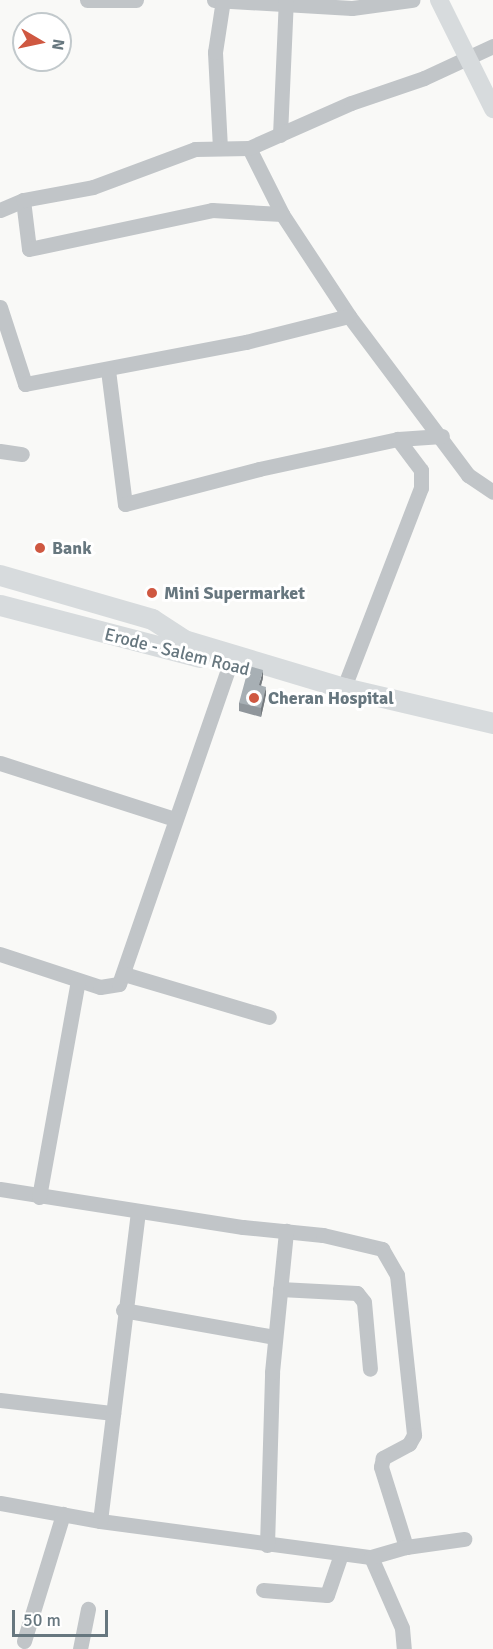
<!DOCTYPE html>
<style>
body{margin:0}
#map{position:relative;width:493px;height:1649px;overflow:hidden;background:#f9f9f7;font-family:Signika,sans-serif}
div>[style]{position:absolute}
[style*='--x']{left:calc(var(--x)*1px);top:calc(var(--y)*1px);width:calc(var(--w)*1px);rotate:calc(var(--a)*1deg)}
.minor>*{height:15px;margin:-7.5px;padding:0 7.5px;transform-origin:7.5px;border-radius:7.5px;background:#c1c5c8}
.major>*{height:18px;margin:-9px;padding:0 9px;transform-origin:9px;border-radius:9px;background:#d7dbdd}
.highway>*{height:21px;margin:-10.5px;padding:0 10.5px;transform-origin:10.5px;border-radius:10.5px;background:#d7dbdd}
.wall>*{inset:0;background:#90969b}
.shaded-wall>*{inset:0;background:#757a7e}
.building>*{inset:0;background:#a7afb4}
.dots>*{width:16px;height:16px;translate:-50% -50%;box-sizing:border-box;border:3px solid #fff;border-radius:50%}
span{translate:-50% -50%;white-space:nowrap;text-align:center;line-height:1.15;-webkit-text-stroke:6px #fff;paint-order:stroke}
.poi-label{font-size:18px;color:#67777f;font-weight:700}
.left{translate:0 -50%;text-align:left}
.street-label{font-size:18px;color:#67777f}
.north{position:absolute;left:12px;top:12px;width:60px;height:60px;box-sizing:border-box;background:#fff;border:2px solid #c2c9cc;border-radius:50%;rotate:99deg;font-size:16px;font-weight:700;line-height:24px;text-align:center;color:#67777f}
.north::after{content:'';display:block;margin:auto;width:21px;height:27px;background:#cf5841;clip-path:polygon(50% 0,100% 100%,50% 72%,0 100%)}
.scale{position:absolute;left:12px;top:1610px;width:96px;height:27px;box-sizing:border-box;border:3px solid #67777f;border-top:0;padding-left:8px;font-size:18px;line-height:21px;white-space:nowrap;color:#67777f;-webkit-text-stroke:4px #fff;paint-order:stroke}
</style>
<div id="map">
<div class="minor">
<div style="--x:87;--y:0;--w:49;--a:0"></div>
<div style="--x:214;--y:0;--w:138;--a:3.3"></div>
<div style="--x:352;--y:8;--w:61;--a:-7.6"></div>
<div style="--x:280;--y:135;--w:135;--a:-87.5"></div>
<div style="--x:220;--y:148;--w:96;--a:-93"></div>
<div style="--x:215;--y:52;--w:53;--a:-81.3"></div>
<div style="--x:249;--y:148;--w:74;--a:63.4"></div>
<div style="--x:282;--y:214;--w:122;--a:56.7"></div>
<div style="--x:349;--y:316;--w:199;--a:53.2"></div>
<div style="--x:468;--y:475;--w:30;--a:34"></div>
<div style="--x:23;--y:200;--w:49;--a:83"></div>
<div style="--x:29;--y:249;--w:187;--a:-12"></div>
<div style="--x:212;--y:210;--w:70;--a:3.3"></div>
<div style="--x:0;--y:210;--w:25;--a:-23"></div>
<div style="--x:23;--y:200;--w:71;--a:-10.5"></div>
<div style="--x:93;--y:187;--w:109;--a:-20.4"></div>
<div style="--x:195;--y:149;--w:54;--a:-1.1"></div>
<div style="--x:249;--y:148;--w:111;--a:-23.8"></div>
<div style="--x:351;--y:103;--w:77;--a:-18.9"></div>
<div style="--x:424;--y:78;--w:76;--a:-24.9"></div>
<div style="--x:0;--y:307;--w:81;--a:72"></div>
<div style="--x:25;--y:384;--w:225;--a:-10.8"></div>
<div style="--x:246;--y:342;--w:106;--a:-14.2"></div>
<div style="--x:108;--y:370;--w:135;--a:82.8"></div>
<div style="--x:125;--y:504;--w:138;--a:-14.6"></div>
<div style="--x:259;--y:469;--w:142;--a:-12.2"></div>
<div style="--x:398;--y:439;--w:44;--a:-3.9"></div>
<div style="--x:0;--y:451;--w:22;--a:8"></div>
<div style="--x:341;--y:695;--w:222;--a:-68.9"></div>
<div style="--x:421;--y:488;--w:18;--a:-90"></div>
<div style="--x:421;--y:470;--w:39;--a:-127"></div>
<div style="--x:0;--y:763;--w:183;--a:17.8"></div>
<div style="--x:0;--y:954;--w:105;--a:18.3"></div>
<div style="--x:100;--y:987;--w:19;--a:-9"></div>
<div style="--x:119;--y:984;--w:348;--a:-70.9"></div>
<div style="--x:124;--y:974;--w:151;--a:16.5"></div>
<div style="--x:0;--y:1189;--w:246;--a:8.9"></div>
<div style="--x:243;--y:1227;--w:80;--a:5.7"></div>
<div style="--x:323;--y:1235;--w:61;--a:13.3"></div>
<div style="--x:382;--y:1249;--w:30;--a:60"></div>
<div style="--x:397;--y:1275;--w:161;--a:83.9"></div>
<div style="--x:414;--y:1435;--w:10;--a:119"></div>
<div style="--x:409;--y:1444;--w:30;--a:152"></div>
<div style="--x:383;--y:1458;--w:9;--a:103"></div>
<div style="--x:381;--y:1467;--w:84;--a:72.6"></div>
<div style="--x:39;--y:1197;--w:219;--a:-79.8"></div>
<div style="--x:280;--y:1289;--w:77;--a:3"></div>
<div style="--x:357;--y:1293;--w:11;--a:52"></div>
<div style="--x:364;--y:1302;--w:67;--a:84.9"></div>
<div style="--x:123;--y:1310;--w:154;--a:10.1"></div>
<div style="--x:0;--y:1400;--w:114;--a:6.6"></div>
<div style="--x:0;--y:1503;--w:102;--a:10.2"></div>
<div style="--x:100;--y:1521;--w:273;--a:7.6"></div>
<div style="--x:371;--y:1557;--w:77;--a:66.4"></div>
<div style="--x:402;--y:1628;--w:21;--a:85"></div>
<div style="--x:100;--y:1521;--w:312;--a:-83"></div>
<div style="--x:267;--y:1545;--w:173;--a:-88.3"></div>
<div style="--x:272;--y:1372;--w:142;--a:-84.3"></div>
<div style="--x:371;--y:1557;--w:36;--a:-16"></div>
<div style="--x:406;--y:1547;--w:59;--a:-7.9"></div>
<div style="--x:263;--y:1590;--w:64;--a:4.5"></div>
<div style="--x:327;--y:1595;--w:43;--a:-71.1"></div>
<div style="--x:24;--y:1641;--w:133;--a:-72.9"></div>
<div style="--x:80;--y:1649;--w:41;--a:-78.7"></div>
</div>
<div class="major">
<div style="--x:439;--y:0;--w:122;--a:63.6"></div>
</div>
<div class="highway">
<div style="--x:0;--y:575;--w:158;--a:16.1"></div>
<div style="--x:152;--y:619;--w:38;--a:33"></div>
<div style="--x:184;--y:640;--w:167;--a:16.7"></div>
<div style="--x:344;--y:688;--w:153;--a:13.2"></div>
<div style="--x:0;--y:605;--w:206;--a:14.6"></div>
</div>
<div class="wall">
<div style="clip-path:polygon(263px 678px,261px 685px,266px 695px,261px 717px,239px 711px,239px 703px)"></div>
</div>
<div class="shaded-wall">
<div style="clip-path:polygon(263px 670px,263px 678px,259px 693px,259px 685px)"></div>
<div style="clip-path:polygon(266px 687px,266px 695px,261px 717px,261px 708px)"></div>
</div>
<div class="building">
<div style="clip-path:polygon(249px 666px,263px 670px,259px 685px,266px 687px,261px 708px,239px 703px)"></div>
</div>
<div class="dots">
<div style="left:40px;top:548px;background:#cf5841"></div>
<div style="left:152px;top:593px;background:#cf5841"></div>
<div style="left:254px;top:698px;background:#cf5841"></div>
</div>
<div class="poi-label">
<span class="left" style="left:52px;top:548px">Bank</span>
<span class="left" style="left:164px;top:593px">Mini Supermarket</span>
<span class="left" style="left:268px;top:698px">Cheran Hospital</span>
</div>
<div class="street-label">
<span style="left:177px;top:652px;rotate:14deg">Erode - Salem Road</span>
</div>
<div class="north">N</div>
<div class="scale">50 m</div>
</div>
